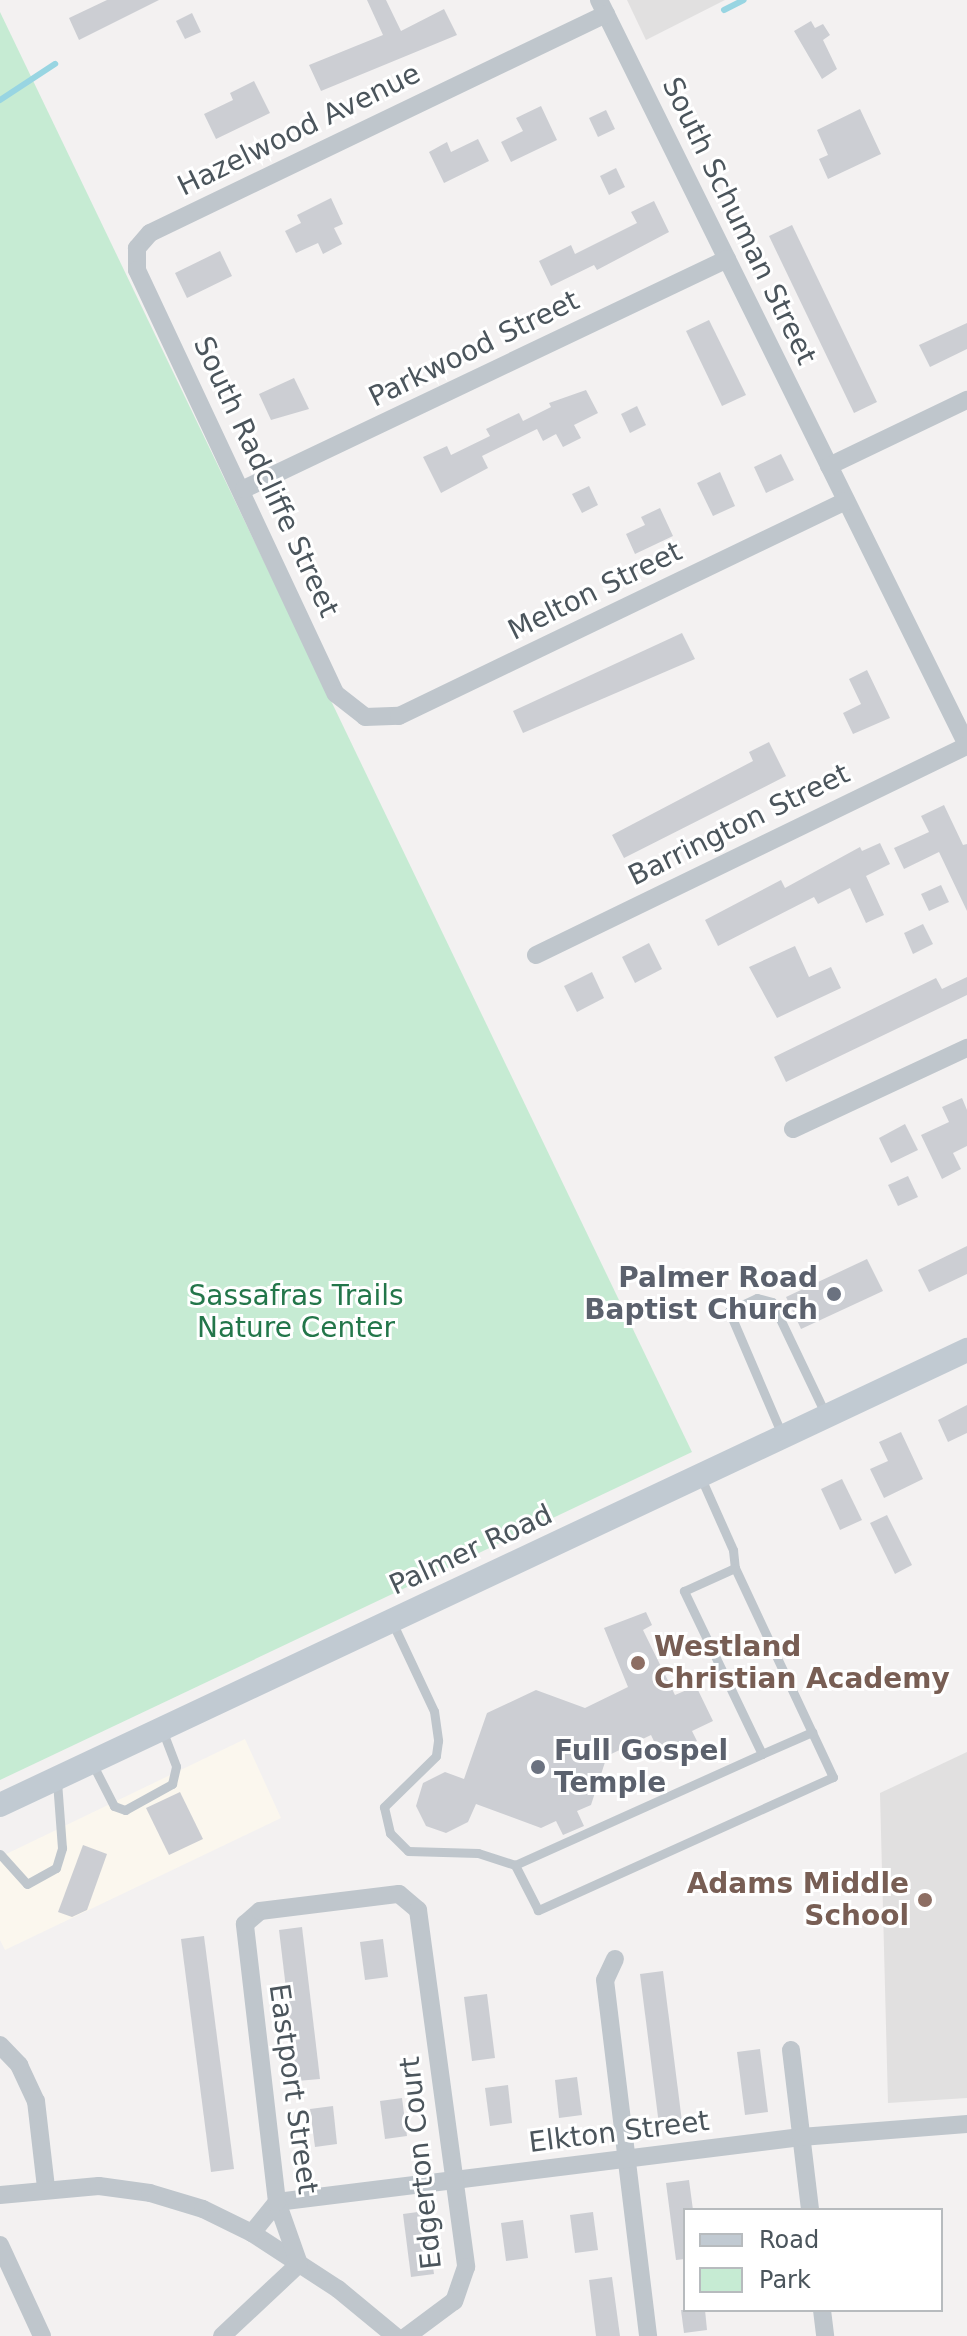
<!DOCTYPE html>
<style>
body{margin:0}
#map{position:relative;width:967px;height:2336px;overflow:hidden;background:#f3f1f1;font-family:"DejaVu Sans",sans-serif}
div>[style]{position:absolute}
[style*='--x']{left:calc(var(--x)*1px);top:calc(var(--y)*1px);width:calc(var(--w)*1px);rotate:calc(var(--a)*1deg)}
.commercial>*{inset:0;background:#fbf7ee}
.education>*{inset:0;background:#e1e0e0}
.green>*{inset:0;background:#c6ebd3}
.stream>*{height:6px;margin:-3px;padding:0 3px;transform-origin:3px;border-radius:3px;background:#98d5e2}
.building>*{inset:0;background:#ccced3}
.lane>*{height:9px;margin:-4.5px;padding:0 4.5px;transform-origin:4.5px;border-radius:4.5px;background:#bfc6cc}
.street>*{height:18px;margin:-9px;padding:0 9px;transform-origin:9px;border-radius:9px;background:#bfc6cc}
.secondary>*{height:24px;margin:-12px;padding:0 12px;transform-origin:12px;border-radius:12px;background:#c1cad2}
.dots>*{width:22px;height:22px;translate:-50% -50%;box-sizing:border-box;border:4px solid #fff;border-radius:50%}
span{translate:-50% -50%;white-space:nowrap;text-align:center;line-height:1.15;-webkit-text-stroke:6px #fff;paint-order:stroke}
.street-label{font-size:28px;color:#4b555c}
.worship-label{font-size:28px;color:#5b616d;font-weight:700}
.right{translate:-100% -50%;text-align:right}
.left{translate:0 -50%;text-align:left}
.park-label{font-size:28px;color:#23764a}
.education-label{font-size:28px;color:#785e54;font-weight:700}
.legend{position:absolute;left:683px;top:2208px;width:260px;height:104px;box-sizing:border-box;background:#fff;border:2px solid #b7bbbe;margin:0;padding:10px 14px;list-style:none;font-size:24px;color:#4b555c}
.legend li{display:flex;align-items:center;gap:16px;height:40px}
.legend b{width:40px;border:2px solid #b7bbbe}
</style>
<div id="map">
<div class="commercial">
<div style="clip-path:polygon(245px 1739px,281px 1818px,5px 1950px,0 1940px,0 1857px)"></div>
</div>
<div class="education">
<div style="clip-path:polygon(627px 0,725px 0,646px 40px)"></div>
<div style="clip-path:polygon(967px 1752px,967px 2098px,888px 2103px,880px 1793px)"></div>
</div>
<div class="green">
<div style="clip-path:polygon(0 12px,692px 1452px,0 1780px)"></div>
</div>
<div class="stream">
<div style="--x:724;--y:10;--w:22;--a:-27"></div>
<div style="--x:0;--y:100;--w:66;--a:-33.2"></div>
</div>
<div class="building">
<div style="clip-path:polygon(107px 0,159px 0,79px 40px,69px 18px)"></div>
<div style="clip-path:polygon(367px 0,386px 0,401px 31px,444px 9px,457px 35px,321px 91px,309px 65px,383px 35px)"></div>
<div style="clip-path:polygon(192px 13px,201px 32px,185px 39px,176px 21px)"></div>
<div style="clip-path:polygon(811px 21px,815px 28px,823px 24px,830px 35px,823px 40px,837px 69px,822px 79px,794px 31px)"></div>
<div style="clip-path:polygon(254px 81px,270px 113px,216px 139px,204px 114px,233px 100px,230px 93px)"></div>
<div style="clip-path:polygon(541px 106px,557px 140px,511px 162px,501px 142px,523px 131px,516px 118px)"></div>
<div style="clip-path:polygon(860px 109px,881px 154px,828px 179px,819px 159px,828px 155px,817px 130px)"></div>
<div style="clip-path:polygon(606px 110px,615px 129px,598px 137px,589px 118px)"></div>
<div style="clip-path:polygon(478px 139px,489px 161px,444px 183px,429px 152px,447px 142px,451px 152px)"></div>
<div style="clip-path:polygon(616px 168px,625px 187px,609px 195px,600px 176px)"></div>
<div style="clip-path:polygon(331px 198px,343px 224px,334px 228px,342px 244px,323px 254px,318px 243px,296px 253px,285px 231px,301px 223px,297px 215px)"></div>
<div style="clip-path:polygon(654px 201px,669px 232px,597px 270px,594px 265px,551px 286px,539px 261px,571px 245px,575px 254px,637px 223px,631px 212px)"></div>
<div style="clip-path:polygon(792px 225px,877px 402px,854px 413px,769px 236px)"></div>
<div style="clip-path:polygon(220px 251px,232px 276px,187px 298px,175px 273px)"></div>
<div style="clip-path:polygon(709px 320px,746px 395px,722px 406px,686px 331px)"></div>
<div style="clip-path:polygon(967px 323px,967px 349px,930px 367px,919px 345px)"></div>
<div style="clip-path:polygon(294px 378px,309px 409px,271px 420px,259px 394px)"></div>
<div style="clip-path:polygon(586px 390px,598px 413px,574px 425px,581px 438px,563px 447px,556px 434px,543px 441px,537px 429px,482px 456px,488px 468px,441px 493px,423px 457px,447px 446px,451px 455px,490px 436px,486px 429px,519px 413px,523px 421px,551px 407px,549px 403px)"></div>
<div style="clip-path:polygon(637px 406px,646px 425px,630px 433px,621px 414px)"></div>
<div style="clip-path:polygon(781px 454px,794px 480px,766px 493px,754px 467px)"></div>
<div style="clip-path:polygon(720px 472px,735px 506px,713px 516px,697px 483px)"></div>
<div style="clip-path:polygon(589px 486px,598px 505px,582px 513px,572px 494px)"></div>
<div style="clip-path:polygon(660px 508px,673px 536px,635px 554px,626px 534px,645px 525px,641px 517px)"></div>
<div style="clip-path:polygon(682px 633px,695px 659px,523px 733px,513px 711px)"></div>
<div style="clip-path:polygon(867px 670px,890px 718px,853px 734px,843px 713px,861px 704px,849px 679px)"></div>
<div style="clip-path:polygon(769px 742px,786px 776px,624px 858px,612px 835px,753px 761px,749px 752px)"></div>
<div style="clip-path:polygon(944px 805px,963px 845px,967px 844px,967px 911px,939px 852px,904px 869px,894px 848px,929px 832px,921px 816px)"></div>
<div style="clip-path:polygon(880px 843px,890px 864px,866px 876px,884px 915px,866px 923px,850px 888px,818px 904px,814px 897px,718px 946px,705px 920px,781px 880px,785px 888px,860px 847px,862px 851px)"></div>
<div style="clip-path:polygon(941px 885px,949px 902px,929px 911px,921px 894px)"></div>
<div style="clip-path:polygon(923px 924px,933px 944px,913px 954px,904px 933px)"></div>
<div style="clip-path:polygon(649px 943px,662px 969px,635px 983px,622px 957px)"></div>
<div style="clip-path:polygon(795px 946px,809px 977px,831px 967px,841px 988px,777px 1018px,749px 967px)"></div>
<div style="clip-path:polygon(592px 972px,604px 998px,577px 1012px,564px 986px)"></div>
<div style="clip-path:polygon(967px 977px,967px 995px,786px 1082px,774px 1057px,936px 978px,942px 989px)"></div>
<div style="clip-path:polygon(962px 1098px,967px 1110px,967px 1146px,953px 1153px,961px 1169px,942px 1179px,921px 1135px,949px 1122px,942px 1107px)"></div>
<div style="clip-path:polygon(905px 1124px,918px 1150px,891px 1163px,879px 1138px)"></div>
<div style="clip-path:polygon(908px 1176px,918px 1197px,898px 1206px,888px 1185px)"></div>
<div style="clip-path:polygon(967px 1246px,967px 1274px,929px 1292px,918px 1270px)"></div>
<div style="clip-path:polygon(867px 1259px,883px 1291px,801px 1329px,786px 1297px)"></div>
<div style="clip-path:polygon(967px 1405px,967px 1433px,948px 1442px,938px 1420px)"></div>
<div style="clip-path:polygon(901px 1432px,923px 1479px,884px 1498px,870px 1469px,888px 1461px,879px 1442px)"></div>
<div style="clip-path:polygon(842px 1479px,862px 1520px,840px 1530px,821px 1489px)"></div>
<div style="clip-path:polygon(887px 1515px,912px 1565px,895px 1574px,870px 1523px)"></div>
<div style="clip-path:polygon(646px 1612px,652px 1625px,643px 1630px,675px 1695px,696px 1686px,713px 1721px,692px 1731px,697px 1741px,662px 1758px,651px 1735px,607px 1756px,591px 1805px,577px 1811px,584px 1826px,563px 1835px,556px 1821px,541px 1828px,476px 1804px,468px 1822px,446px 1833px,426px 1826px,416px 1806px,423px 1783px,445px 1772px,464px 1779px,487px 1713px,536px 1690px,585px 1708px,628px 1687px,604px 1628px)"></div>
<div style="clip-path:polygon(180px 1792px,203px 1839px,169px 1855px,146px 1808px)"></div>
<div style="clip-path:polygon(83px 1845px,107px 1854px,87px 1910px,72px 1917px,58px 1912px)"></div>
<div style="clip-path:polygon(302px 1927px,320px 2079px,297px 2081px,279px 1930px)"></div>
<div style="clip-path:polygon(204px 1936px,234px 2169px,211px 2172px,181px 1939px)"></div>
<div style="clip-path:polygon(383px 1939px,388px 1977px,365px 1980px,360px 1942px)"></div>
<div style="clip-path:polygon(663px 1971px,682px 2122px,659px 2125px,640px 1974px)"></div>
<div style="clip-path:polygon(487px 1994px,495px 2058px,472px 2061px,464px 1997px)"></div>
<div style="clip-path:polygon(760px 2049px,768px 2112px,745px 2115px,737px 2052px)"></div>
<div style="clip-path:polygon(577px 2077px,582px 2115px,559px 2118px,555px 2080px)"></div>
<div style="clip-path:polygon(508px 2085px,512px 2123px,490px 2126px,485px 2088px)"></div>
<div style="clip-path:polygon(402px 2098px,407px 2136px,385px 2139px,380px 2101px)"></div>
<div style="clip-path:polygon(333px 2106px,337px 2144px,315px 2147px,310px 2109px)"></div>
<div style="clip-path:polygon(689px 2180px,693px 2210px,685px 2210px,685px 2259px,676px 2260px,666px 2183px)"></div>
<div style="clip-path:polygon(425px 2211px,434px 2274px,411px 2277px,403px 2214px)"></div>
<div style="clip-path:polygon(593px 2212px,598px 2250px,575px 2253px,570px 2215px)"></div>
<div style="clip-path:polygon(523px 2220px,528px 2258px,506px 2261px,501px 2223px)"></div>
<div style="clip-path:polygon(612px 2277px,620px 2336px,596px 2336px,589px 2280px)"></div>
<div style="clip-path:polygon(681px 2310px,705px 2310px,707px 2330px,684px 2333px)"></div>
</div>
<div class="lane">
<div style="--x:783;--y:1437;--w:137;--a:-113.2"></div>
<div style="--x:729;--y:1311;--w:31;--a:-25"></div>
<div style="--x:757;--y:1298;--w:16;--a:15"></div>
<div style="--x:772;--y:1302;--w:123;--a:64.5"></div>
<div style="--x:701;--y:1478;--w:79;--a:66"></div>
<div style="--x:733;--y:1550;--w:18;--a:84"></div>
<div style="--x:393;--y:1624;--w:96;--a:64.8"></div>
<div style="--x:434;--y:1711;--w:30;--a:82"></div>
<div style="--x:438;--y:1741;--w:15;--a:98"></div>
<div style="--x:436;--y:1756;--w:73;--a:135.6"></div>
<div style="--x:384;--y:1807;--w:27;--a:77"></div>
<div style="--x:390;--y:1833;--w:25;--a:45"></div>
<div style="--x:408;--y:1851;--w:70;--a:1.6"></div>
<div style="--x:478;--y:1853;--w:39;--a:18"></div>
<div style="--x:762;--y:1754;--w:181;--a:-115.6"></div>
<div style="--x:684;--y:1591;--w:56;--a:-24.3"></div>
<div style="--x:735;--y:1568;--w:231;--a:64.9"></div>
<div style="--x:833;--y:1777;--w:324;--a:155.7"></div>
<div style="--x:538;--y:1910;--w:51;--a:-117.1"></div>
<div style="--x:515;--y:1865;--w:271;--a:-24.2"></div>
<div style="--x:762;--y:1754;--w:55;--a:-23.7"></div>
<div style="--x:93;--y:1765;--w:46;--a:62.9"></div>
<div style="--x:114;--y:1806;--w:12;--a:20"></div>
<div style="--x:125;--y:1810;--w:54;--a:-29"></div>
<div style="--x:172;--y:1784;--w:18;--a:-77"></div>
<div style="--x:176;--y:1766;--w:40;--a:-111"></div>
<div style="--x:0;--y:1854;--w:40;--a:48"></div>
<div style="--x:27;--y:1884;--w:33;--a:-29"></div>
<div style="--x:56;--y:1868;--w:21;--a:-73"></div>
<div style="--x:62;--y:1848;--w:66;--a:-94.3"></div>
</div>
<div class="street">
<div style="--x:599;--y:0;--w:831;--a:63.71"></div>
<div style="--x:606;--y:14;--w:506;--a:154.35"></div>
<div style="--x:150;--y:233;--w:20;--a:131"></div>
<div style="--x:137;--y:248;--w:22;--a:90"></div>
<div style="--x:137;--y:270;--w:468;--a:64.9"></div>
<div style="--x:336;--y:694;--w:37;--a:38"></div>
<div style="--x:365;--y:717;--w:34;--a:-2"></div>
<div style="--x:399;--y:716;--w:496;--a:-25.7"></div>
<div style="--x:829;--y:466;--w:153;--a:-25.6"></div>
<div style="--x:244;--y:489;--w:535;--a:-25.46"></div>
<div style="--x:536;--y:955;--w:479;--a:-25.9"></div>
<div style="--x:793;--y:1129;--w:192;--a:-25"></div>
<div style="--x:615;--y:1959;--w:23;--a:115"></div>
<div style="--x:605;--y:1980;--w:359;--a:83.1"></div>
<div style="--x:0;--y:2045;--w:28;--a:46"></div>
<div style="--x:19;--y:2065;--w:40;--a:65"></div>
<div style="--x:36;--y:2101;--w:88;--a:83.4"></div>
<div style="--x:791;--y:2050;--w:161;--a:83.2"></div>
<div style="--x:0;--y:2195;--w:99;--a:-5.2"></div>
<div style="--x:99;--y:2186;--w:51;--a:7.8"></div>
<div style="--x:150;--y:2193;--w:55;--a:16.8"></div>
<div style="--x:203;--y:2209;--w:55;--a:26.1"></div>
<div style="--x:252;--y:2233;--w:103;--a:33.1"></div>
<div style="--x:338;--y:2289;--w:74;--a:39.5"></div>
<div style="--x:252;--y:2233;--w:40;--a:-51"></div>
<div style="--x:277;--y:2202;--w:528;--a:-7.07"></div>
<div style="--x:801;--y:2137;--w:167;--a:-4.5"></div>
<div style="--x:0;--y:2245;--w:100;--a:65.2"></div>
<div style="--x:822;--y:2310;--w:26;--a:83"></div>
<div style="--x:222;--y:2336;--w:105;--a:-43.1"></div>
<div style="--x:299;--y:2264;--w:66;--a:-109.5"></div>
<div style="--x:277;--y:2202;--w:280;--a:-96.6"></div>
<div style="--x:245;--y:1924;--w:20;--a:-41"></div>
<div style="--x:260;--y:1911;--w:140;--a:-7"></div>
<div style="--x:399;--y:1894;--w:25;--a:40"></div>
<div style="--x:418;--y:1910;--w:360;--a:82.3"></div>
<div style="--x:466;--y:2267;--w:36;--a:109"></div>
<div style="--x:454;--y:2301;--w:59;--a:143.3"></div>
</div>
<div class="secondary">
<div style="--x:0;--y:1805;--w:1069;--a:-25.2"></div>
</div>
<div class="dots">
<div style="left:834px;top:1294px;background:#6b7280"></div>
<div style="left:638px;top:1663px;background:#8d6e63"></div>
<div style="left:538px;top:1767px;background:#6b7280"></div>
<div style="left:925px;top:1900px;background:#8d6e63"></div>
</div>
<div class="street-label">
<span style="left:299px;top:130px;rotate:-26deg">Hazelwood Avenue</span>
<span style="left:739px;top:221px;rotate:64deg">South Schuman Street</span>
<span style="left:474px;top:349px;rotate:-26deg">Parkwood Street</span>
<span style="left:266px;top:477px;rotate:65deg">South Radcliffe Street</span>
<span style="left:595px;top:591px;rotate:-26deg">Melton Street</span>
<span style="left:739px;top:825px;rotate:-26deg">Barrington Street</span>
<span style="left:471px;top:1550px;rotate:-25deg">Palmer Road</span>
<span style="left:293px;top:2089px;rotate:82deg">Eastport Street</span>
<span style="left:619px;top:2132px;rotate:-7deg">Elkton Street</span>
<span style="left:421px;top:2163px;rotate:-96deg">Edgerton Court</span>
</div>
<div class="worship-label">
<span class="right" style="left:818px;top:1294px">Palmer Road<br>Baptist Church</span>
<span class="left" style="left:554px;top:1767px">Full Gospel<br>Temple</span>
</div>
<div class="park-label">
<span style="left:296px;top:1312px">Sassafras Trails<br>Nature Center</span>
</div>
<div class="education-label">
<span class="left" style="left:654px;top:1663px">Westland<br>Christian Academy</span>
<span class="right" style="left:909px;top:1900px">Adams Middle<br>School</span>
</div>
<ul class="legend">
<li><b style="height:10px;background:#c1cad2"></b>Road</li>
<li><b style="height:22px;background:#c6ebd3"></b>Park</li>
</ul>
</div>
